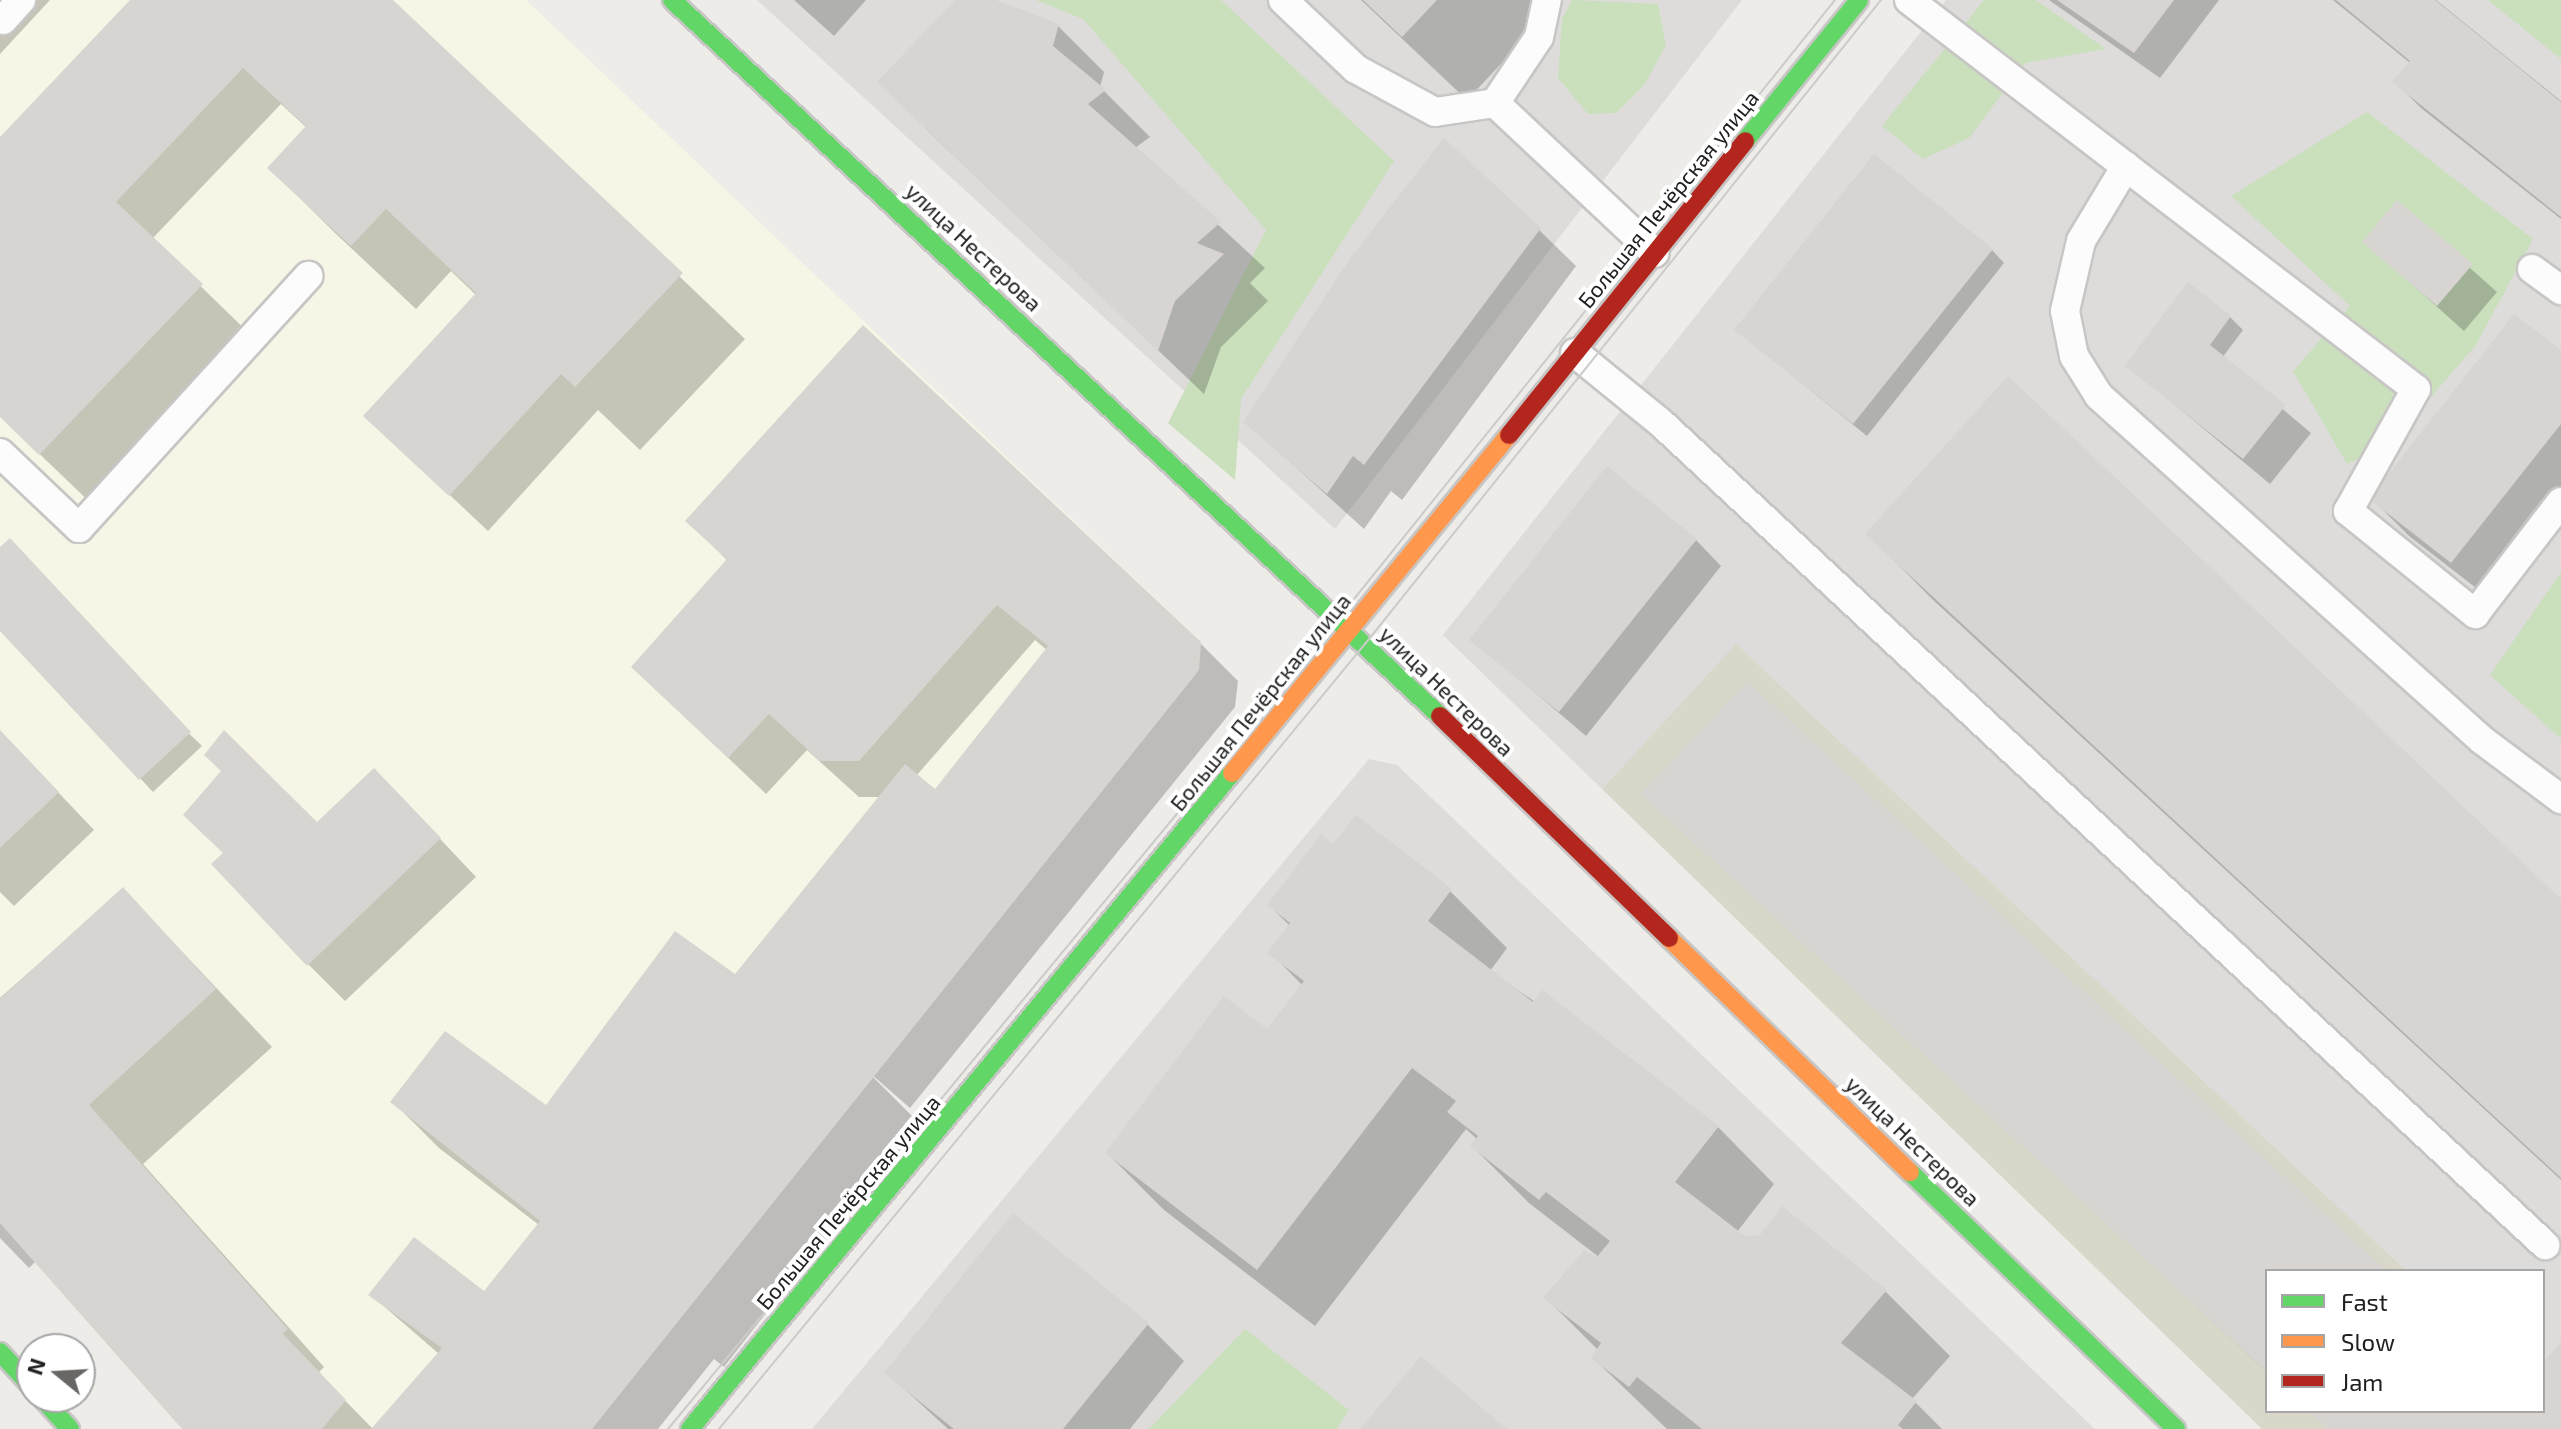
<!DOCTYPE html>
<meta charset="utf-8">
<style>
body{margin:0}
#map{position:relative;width:2561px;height:1429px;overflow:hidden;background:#eeece9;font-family:"Exo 2",sans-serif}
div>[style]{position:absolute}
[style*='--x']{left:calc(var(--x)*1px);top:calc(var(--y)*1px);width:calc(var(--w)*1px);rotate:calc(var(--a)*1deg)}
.residential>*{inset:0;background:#dddcda}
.education>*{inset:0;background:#f7f5e5}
.construction>*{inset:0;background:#d9d7ca}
.forest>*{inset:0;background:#cadfbc}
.shadow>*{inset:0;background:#0003}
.building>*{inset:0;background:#d7d4d1}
.roads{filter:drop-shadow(2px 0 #c7c6c5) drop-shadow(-2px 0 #c7c6c5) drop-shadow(0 2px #c7c6c5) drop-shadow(0 -2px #c7c6c5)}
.lane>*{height:28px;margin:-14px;padding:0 14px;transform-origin:14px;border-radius:14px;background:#fcfcfc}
.fast>*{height:18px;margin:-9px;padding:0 9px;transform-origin:9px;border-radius:9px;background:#63d668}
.slow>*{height:18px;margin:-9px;padding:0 9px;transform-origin:9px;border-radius:9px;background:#ff974d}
.jam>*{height:18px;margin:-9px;padding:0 9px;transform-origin:9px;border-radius:9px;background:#b3261e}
.tram>*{height:2px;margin:-1px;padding:0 1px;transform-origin:1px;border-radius:1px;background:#cbcbca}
span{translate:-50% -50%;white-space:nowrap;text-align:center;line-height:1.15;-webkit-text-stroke:8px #fff;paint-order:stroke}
.street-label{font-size:22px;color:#202020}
.legend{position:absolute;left:2265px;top:1269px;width:280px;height:144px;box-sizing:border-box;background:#fff;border:2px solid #a6a6a6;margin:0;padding:10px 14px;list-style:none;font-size:24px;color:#202020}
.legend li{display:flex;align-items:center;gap:16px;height:40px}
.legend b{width:40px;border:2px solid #a6a6a6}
.north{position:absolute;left:16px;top:1333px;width:80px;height:80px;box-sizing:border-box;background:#fff;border:2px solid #a6a6a6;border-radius:50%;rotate:288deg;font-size:22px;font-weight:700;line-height:32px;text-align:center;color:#202020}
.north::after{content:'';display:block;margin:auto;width:28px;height:36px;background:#686766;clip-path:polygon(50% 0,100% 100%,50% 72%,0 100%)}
</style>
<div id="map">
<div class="residential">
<div style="clip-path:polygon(757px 0,1742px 0,1335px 529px)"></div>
<div style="clip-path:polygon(1946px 0,2561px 0,2561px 1415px,2543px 1398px,2543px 1271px,2407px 1271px,1737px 645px,1602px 789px,1443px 635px)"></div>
<div style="clip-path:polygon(1369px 759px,1397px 765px,2095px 1429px,812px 1429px)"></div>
</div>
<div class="education">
<div style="clip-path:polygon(0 0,526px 0,1201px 642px,1199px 670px,592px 1429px,182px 1429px,0 1223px)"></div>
</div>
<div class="construction">
<div style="clip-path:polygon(1736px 644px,2407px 1271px,2267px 1271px,2267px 1411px,2543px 1411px,2561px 1429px,2262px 1429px,1602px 789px)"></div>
</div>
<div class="forest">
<div style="clip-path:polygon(1036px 0,1221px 0,1394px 161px,1241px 399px,1235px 480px,1168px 423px,1266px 230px,1083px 19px)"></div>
<div style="clip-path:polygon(1572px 0,1658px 4px,1666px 45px,1645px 84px,1616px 113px,1588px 114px,1558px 78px,1562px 19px)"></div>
<div style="clip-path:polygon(1984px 0,2036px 0,2106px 49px,2025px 63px,1969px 138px,1923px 159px,1882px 126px)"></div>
<div style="clip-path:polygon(2488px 0,2561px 0,2561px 59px)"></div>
<div style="clip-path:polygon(2367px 112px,2533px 239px,2476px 345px,2389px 445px,2347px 464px,2293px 371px,2350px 306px,2231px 196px)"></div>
<div style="clip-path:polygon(2561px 572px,2561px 739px,2490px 675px)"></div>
<div style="clip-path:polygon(1245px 1329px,1349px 1410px,1337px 1429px,1149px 1429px)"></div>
</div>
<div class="shadow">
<div style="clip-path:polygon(0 0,50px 0,0 54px)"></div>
<div style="clip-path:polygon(133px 0,390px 0,745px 339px,640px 450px,598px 410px,488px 531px,366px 416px,476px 295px,451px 271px,416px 309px,334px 232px,270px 168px,307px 128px,281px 104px,152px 239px,258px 342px,98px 510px,0 416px,0 140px)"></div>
<div style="clip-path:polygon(794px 0,866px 0,834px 36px)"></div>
<div style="clip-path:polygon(958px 0,990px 0,1058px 26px,1104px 72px,1100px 87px,1150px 137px,1135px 148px,1265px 268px,1250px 283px,1268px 301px,1221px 347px,1204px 394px,925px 128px)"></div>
<div style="clip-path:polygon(1361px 0,1530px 0,1546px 16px,1467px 100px)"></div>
<div style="clip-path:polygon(2049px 0,2219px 0,2160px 78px)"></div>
<div style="clip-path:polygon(2333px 0,2436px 0,2561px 101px,2561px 219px,2421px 108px,2395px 82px,2410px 63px)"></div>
<div style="clip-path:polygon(2397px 203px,2497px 292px,2464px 331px,2365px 242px)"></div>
<div style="clip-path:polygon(1539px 230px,1576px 266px,1402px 500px,1391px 491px,1364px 529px,1246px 422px)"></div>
<div style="clip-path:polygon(1992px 250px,2004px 263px,1867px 436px,1736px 330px)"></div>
<div style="clip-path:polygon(2230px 317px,2243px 330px,2222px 358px,2311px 433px,2270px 484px,2127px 365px)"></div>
<div style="clip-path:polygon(2561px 353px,2561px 507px,2489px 598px,2409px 536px,2372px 499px)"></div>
<div style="clip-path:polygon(evenodd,688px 521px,1200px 643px,1238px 681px,1235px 707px,910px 1108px,863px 1067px,916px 1120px,724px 1367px,714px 1359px,658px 1429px,374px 1429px,439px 1354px,371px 1295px,485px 1294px,539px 1225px,439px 1148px,393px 1102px,546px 1108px,735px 977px,881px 797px,859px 797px,807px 750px,766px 794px,633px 667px,728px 561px,688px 521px,1035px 640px,1047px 650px,936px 792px,916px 776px,1035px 640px)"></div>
<div style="clip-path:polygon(1868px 534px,2561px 902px,2561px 1180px,1931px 598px)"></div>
<div style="clip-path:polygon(1696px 540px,1721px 566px,1586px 736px,1472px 639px)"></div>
<div style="clip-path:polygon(0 550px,202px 746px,153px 792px,0 628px)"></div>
<div style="clip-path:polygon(0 731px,94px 830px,14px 906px,0 892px)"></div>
<div style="clip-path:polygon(1644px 794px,2385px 1271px,2267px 1271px,2267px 1372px)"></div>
<div style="clip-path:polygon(411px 808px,476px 877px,345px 1001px,308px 964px,225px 854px,317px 825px)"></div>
<div style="clip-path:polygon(1334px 846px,1450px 891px,1507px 948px,1490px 971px,1718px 1127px,1774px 1184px,1737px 1232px,1744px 1238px,1761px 1237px,1783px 1209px,1886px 1292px,1950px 1356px,1912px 1399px,1942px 1429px,1667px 1429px,1593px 1358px,1598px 1350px,1546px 1298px,1604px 1261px,1529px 1203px,1472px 1146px,1478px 1140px,1466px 1129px,1315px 1326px,1164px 1210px,1107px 1153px,1268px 1032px,1303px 986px,1270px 952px,1290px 926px,1269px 905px)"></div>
<div style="clip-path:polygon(123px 889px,272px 1047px,143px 1164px,324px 1367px,318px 1373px,373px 1429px,184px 1429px,36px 1261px,29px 1268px,0 1238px,0 998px)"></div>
<div style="clip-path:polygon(1147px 1324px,1184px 1361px,1130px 1429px,948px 1429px,887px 1373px)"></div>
</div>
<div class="building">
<div style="clip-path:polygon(130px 0,393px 0,683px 273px,575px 387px,561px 374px,449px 496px,363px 416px,476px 293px,386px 209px,351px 246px,267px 168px,306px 126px,243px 68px,116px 202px,203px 284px,39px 455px,0 417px,0 137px)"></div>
<div style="clip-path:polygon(955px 0,996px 0,1059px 24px,1053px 46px,1106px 90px,1088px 104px,1221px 222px,1197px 243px,1224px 254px,1175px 301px,1158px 351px,877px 82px)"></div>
<div style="clip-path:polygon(1363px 0,1437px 0,1402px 37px)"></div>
<div style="clip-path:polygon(2057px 0,2174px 0,2134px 53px)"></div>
<div style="clip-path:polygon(2336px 0,2435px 0,2561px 102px,2561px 217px,2392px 82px,2410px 61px)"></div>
<div style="clip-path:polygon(1444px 138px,1541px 228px,1364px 465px,1353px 456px,1327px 494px,1243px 422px,1351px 257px)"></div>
<div style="clip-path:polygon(1874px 154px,1993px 249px,1853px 424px,1734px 330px)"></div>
<div style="clip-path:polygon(2397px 200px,2473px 264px,2437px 306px,2362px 242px)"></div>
<div style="clip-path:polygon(2188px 282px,2231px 316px,2210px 345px,2286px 405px,2243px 459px,2125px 366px)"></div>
<div style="clip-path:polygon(2514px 314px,2561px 350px,2561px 424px,2451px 563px,2369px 499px)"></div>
<div style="clip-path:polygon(863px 325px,1201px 642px,1199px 670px,592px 1429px,371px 1429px,442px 1348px,368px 1295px,414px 1237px,484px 1291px,540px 1221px,390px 1102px,445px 1031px,546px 1105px,675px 931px,735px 974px,905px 764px,935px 789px,1048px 646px,997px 605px,859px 761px,820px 761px,769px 714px,728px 758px,631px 667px,727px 559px,685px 521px)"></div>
<div style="clip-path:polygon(2008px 376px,2561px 899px,2561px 1178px,1865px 534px)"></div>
<div style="clip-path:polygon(1607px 466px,1697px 539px,1559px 712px,1469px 640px)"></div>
<div style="clip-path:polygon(10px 538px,191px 732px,139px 780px,0 631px,0 547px)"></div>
<div style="clip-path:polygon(1747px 681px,2387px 1271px,2267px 1271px,2267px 1372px,1641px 794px)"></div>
<div style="clip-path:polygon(0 730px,59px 792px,0 848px)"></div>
<div style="clip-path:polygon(224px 730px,317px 822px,374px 768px,441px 838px,307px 966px,211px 864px,223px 853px,183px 815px,221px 771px,204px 755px)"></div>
<div style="clip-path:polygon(1356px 815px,1452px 889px,1428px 921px,1533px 1002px,1542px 990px,1719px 1126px,1675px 1182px,1745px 1236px,1760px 1235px,1782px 1206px,1887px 1290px,1841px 1343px,1917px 1401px,1898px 1425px,1903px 1429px,1702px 1429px,1637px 1377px,1629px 1387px,1591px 1358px,1601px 1343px,1543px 1298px,1584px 1250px,1597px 1257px,1610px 1241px,1546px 1192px,1539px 1200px,1470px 1146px,1478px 1136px,1447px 1112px,1456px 1101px,1412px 1068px,1257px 1270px,1105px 1153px,1224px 996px,1267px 1029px,1304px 981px,1267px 953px,1290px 923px,1267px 905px,1321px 834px,1333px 844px)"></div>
<div style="clip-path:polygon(123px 887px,216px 989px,89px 1105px,288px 1329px,283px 1334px,346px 1400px,322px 1429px,182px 1429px,0 1223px,0 999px)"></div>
<div style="clip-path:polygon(1013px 1213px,1149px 1323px,1063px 1429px,954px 1429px,884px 1373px)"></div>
<div style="clip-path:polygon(2561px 1342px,2561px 1429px,2329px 1429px,2309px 1411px,2543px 1411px,2543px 1363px)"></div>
<div style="clip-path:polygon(1421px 1356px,1507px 1429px,1360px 1429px)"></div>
</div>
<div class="roads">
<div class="lane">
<div style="--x:1283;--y:0;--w:100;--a:43.4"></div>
<div style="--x:1356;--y:69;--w:90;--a:28.6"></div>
<div style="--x:1435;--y:112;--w:61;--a:-8.5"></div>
<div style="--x:1495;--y:103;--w:219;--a:43.2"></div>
<div style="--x:1909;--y:0;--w:639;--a:37.5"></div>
<div style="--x:2416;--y:389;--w:140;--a:119.1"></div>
<div style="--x:2348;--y:511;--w:164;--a:39"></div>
<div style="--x:2475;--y:614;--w:141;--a:-52.5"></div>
<div style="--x:3;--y:20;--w:27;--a:-48"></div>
<div style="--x:1495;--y:103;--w:79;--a:-56.3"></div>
<div style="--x:1539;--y:37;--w:38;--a:-78"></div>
<div style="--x:2126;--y:166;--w:87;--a:121"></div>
<div style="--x:2081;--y:241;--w:72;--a:102.9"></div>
<div style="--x:2065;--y:311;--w:46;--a:78.7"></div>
<div style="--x:2074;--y:356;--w:47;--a:58"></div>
<div style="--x:2099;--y:396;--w:515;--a:41.93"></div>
<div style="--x:2482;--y:740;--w:99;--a:36.8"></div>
<div style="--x:2532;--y:269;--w:36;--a:36"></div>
<div style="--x:1575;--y:353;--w:109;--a:39.1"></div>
<div style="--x:1660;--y:422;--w:1209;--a:42.92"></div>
<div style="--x:0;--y:453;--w:109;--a:43.5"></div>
<div style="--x:79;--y:528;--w:341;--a:-47.7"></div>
</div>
<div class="fast">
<div style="--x:672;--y:0;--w:1050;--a:42.99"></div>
<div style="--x:1745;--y:141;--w:181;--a:-51"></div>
<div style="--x:1910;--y:1172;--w:370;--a:44"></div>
<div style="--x:0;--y:1352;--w:47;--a:47.6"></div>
<div style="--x:41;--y:1397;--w:43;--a:47.8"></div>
<div style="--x:690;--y:1429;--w:851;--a:-50.44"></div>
</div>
<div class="slow">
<div style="--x:1232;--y:773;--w:437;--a:-50.7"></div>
<div style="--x:1669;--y:938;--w:336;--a:44.2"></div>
</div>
<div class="jam">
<div style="--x:1509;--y:435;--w:377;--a:-51.2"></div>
<div style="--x:1440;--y:716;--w:319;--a:44.1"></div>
</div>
</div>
<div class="tram">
<div style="--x:668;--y:1429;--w:1051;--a:-50.4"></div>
<div style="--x:1338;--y:619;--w:794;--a:-51.24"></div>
<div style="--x:719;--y:1429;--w:1017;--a:-50.55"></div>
<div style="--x:1365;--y:644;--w:825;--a:-51.3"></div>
</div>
<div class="street-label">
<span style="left:1668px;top:199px;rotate:-51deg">Большая Печёрская улица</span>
<span style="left:974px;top:247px;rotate:43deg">улица Нестерова</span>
<span style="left:1447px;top:691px;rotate:44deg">улица Нестерова</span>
<span style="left:1260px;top:702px;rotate:-51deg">Большая Печёрская улица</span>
<span style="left:1913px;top:1141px;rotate:44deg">улица Нестерова</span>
<span style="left:848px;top:1202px;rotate:-50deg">Большая Печёрская улица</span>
</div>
<ul class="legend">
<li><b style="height:10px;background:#63d668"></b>Fast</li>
<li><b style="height:10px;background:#ff974d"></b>Slow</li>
<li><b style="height:10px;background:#b3261e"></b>Jam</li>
</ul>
<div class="north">N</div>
</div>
